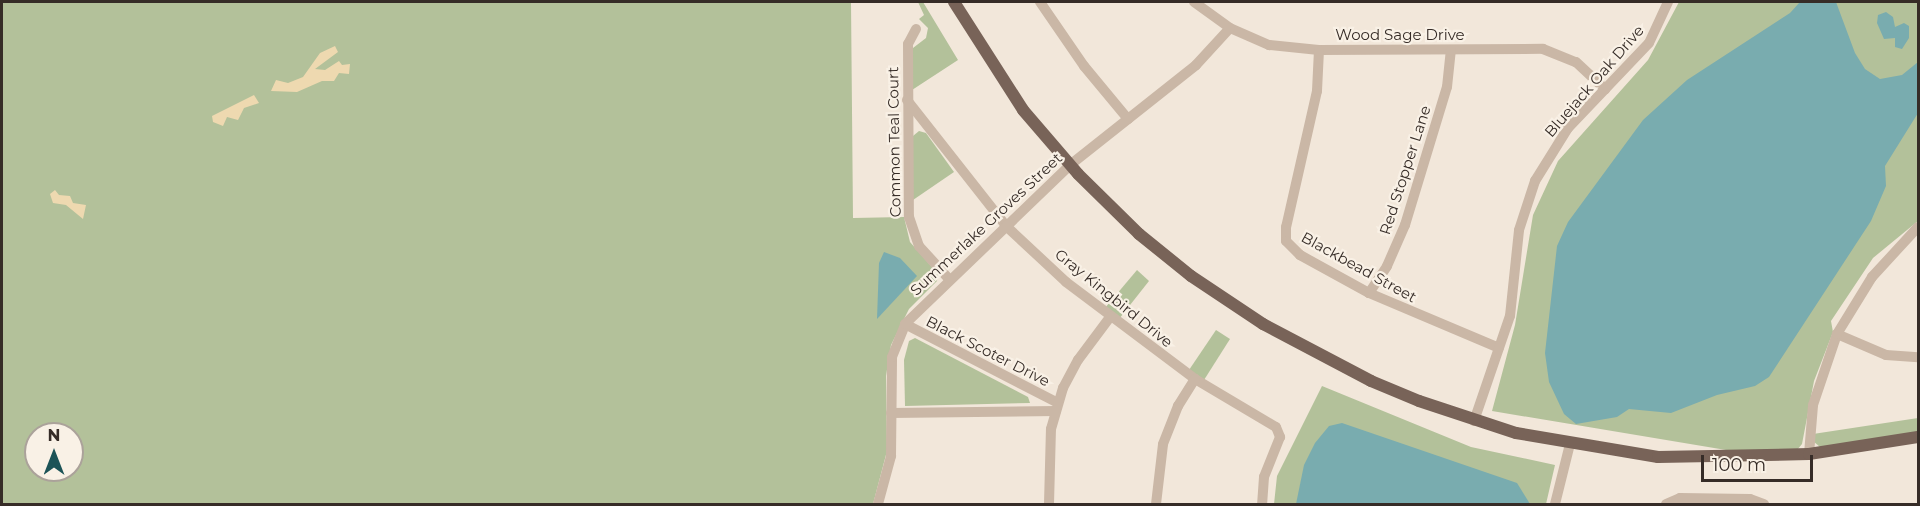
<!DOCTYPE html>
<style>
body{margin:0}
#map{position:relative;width:1920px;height:506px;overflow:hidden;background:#f2e7da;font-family:Montserrat,sans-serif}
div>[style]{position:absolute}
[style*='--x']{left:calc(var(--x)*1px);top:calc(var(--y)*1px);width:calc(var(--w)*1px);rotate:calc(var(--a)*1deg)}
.green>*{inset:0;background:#b3c19a}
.sand>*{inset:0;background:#eed9b0}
.water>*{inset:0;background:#79acaf}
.minor>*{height:10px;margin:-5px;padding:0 5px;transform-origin:5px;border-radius:5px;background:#cab7a6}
.major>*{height:12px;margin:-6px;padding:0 6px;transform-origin:6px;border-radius:6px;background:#786358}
span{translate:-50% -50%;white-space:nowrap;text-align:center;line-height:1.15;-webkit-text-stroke:4.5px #f9f1e6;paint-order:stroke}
.street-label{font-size:15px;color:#362c27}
.frame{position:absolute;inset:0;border:3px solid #362c27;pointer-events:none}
.north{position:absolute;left:24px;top:422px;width:60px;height:60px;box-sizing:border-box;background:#f9f1e6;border:2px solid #aba29a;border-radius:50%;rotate:0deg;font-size:16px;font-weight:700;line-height:24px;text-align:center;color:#362c27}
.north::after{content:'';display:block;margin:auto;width:21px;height:27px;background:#1c5357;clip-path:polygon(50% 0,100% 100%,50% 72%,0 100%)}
.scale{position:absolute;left:1701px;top:455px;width:112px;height:27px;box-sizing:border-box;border:3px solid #362c27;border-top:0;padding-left:8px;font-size:18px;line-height:21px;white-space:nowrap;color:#362c27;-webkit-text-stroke:4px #f9f1e6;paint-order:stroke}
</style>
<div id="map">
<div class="green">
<div style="clip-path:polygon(evenodd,2px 2px,851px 2px,853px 218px,904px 217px,910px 242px,938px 274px,937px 281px,909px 309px,891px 345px,886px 376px,887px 451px,873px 504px,2px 504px,2px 2px,36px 434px,72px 434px,72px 470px,36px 470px,36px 434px)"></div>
<div style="clip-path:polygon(918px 2px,923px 2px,958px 60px,912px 90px,913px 48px,926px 38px,928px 28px,919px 19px,924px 15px)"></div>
<div style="clip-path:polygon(1679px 2px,1918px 2px,1918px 221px,1873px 258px,1831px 321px,1833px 332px,1814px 381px,1802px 444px,1797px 450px,1750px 454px,1492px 411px,1515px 325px,1533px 215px,1558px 161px,1648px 60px)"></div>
<div style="clip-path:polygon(919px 131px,926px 133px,954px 172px,913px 200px,913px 136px)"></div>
<div style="clip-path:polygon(1137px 270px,1149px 281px,1119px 319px,1105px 308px)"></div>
<div style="clip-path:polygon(1216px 330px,1230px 339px,1204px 380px,1189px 370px)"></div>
<div style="clip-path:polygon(915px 338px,1028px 397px,1030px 403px,905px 406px,904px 360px,909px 341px)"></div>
<div style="clip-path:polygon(1322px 386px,1471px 447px,1555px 465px,1546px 504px,1274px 504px,1277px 476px)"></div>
<div style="clip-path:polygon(1918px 418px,1918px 433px,1820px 447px,1813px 441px,1813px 434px)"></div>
</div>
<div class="sand">
<div style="clip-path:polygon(335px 46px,338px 52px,315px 69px,325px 70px,339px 61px,342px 65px,350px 64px,349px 74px,339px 73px,334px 81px,322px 81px,297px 92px,271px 91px,276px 80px,288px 83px,303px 77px,320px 53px)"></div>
<div style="clip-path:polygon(254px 95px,259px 103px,244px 108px,238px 120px,227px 117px,223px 126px,213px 122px,212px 116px)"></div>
<div style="clip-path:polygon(55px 190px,59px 195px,70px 196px,73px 203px,86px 205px,83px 219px,66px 205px,53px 203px,50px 194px)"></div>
</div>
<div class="water">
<div style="clip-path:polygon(1800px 2px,1836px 2px,1855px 53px,1865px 69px,1880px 79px,1902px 75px,1918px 62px,1918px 113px,1885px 166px,1886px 186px,1871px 221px,1769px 377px,1755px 386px,1717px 395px,1671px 413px,1629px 409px,1617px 417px,1576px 424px,1564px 414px,1549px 382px,1545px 353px,1557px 246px,1568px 222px,1643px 120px,1687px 80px,1790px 13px)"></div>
<div style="clip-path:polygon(1886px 12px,1893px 17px,1895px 27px,1904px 23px,1909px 26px,1909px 38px,1902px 49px,1895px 47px,1895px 38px,1884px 39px,1877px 23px,1878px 15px)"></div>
<div style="clip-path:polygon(884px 252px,900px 258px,917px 276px,877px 319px,879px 263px)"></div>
<div style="clip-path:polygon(1342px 423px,1517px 483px,1530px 504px,1296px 504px,1304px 465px,1315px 443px,1329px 426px)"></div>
</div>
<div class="minor">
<div style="--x:1040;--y:2;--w:78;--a:55.5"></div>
<div style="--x:1084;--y:66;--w:69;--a:50.3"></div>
<div style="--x:1194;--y:2;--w:44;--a:35.8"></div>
<div style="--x:1230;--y:28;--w:43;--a:23.6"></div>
<div style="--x:1269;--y:45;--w:50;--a:5.7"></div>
<div style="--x:1319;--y:50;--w:224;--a:-0.3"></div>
<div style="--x:1543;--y:49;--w:35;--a:22"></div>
<div style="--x:1576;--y:62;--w:40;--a:43"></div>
<div style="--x:916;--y:29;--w:17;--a:118"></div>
<div style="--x:908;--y:44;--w:173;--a:89.7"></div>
<div style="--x:909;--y:217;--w:31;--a:71"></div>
<div style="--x:919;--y:246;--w:45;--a:47.7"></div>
<div style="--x:1319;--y:50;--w:41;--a:92.8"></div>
<div style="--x:1317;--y:91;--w:139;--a:102.8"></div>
<div style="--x:1286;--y:227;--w:14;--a:90"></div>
<div style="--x:1286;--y:241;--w:20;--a:45"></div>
<div style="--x:1300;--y:255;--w:79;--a:28.8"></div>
<div style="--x:1369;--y:293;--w:141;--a:22.9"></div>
<div style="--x:907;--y:100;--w:160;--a:51.8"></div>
<div style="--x:1006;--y:226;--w:82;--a:43"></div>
<div style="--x:1066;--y:282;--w:161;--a:36.9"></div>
<div style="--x:1195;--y:379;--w:94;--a:30.7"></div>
<div style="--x:1276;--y:427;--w:11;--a:68"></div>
<div style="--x:1280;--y:437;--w:43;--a:111.8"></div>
<div style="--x:1264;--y:477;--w:27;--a:94"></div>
<div style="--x:1369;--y:293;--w:32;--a:-56"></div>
<div style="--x:1387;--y:266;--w:45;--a:-66.3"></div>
<div style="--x:1405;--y:225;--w:144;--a:-73.1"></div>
<div style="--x:1447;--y:87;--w:37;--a:-84"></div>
<div style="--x:905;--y:324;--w:172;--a:27.3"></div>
<div style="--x:1837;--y:334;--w:53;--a:23.2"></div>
<div style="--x:1886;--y:355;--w:32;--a:4"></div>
<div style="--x:891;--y:413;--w:165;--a:-0.7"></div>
<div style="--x:1474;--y:421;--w:111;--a:-71.1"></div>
<div style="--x:1510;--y:316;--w:86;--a:-84"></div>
<div style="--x:1519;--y:230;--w:52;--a:-71.9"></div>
<div style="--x:1535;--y:181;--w:62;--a:-58.1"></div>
<div style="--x:1568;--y:128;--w:117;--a:-46.4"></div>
<div style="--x:1649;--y:43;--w:45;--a:-65.1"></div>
<div style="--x:1809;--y:454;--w:49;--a:-85.3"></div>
<div style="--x:1813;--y:405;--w:75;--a:-71.3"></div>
<div style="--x:1837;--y:334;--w:67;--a:-58.4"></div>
<div style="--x:1872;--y:277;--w:68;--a:-47.4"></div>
<div style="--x:878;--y:504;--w:50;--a:-74.8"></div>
<div style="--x:891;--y:456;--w:99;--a:-89.4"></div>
<div style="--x:892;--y:357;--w:35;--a:-68"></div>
<div style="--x:905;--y:324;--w:229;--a:-43.9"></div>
<div style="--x:1070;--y:165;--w:161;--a:-38.4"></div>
<div style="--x:1196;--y:65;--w:50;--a:-47.4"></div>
<div style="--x:1049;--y:504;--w:75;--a:-88.5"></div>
<div style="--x:1051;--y:429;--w:43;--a:-73.7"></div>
<div style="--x:1063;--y:388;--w:32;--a:-62"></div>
<div style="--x:1078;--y:360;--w:54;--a:-53.3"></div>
<div style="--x:1156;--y:504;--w:60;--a:-83.3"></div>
<div style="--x:1163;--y:444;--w:41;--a:-68.5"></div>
<div style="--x:1178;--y:406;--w:32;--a:-58"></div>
<div style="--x:1555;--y:504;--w:62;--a:-76"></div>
<div style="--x:1666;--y:504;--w:15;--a:-23"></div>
<div style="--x:1680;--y:498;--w:70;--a:0.8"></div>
<div style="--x:1750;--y:499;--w:15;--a:20"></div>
</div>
<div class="major">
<div style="--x:954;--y:2;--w:128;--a:57.4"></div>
<div style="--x:1023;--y:110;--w:84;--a:49.3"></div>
<div style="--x:1078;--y:174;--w:86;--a:44.5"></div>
<div style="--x:1139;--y:234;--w:67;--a:38.9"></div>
<div style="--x:1191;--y:276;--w:87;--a:33.7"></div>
<div style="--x:1263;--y:324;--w:122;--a:27.8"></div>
<div style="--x:1371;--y:381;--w:52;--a:22.6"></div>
<div style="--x:1419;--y:401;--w:102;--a:18.3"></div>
<div style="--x:1516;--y:433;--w:144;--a:9.6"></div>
<div style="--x:1658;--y:457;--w:151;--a:-1.1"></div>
<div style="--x:1809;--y:454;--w:110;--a:-8.9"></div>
</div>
<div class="street-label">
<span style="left:1400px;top:35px">Wood Sage Drive</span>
<span style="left:1594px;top:81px;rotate:-49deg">Bluejack Oak Drive</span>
<span style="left:894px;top:142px;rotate:-91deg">Common Teal Court</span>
<span style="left:1405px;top:170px;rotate:-72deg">Red Stopper Lane</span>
<span style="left:986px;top:224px;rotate:-43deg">Summerlake Groves Street</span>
<span style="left:1359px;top:267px;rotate:29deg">Blackbead Street</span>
<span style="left:1114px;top:298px;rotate:39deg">Gray Kingbird Drive</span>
<span style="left:988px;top:351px;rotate:27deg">Black Scoter Drive</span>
</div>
<div class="frame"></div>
<div class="north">N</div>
<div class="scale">100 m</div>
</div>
